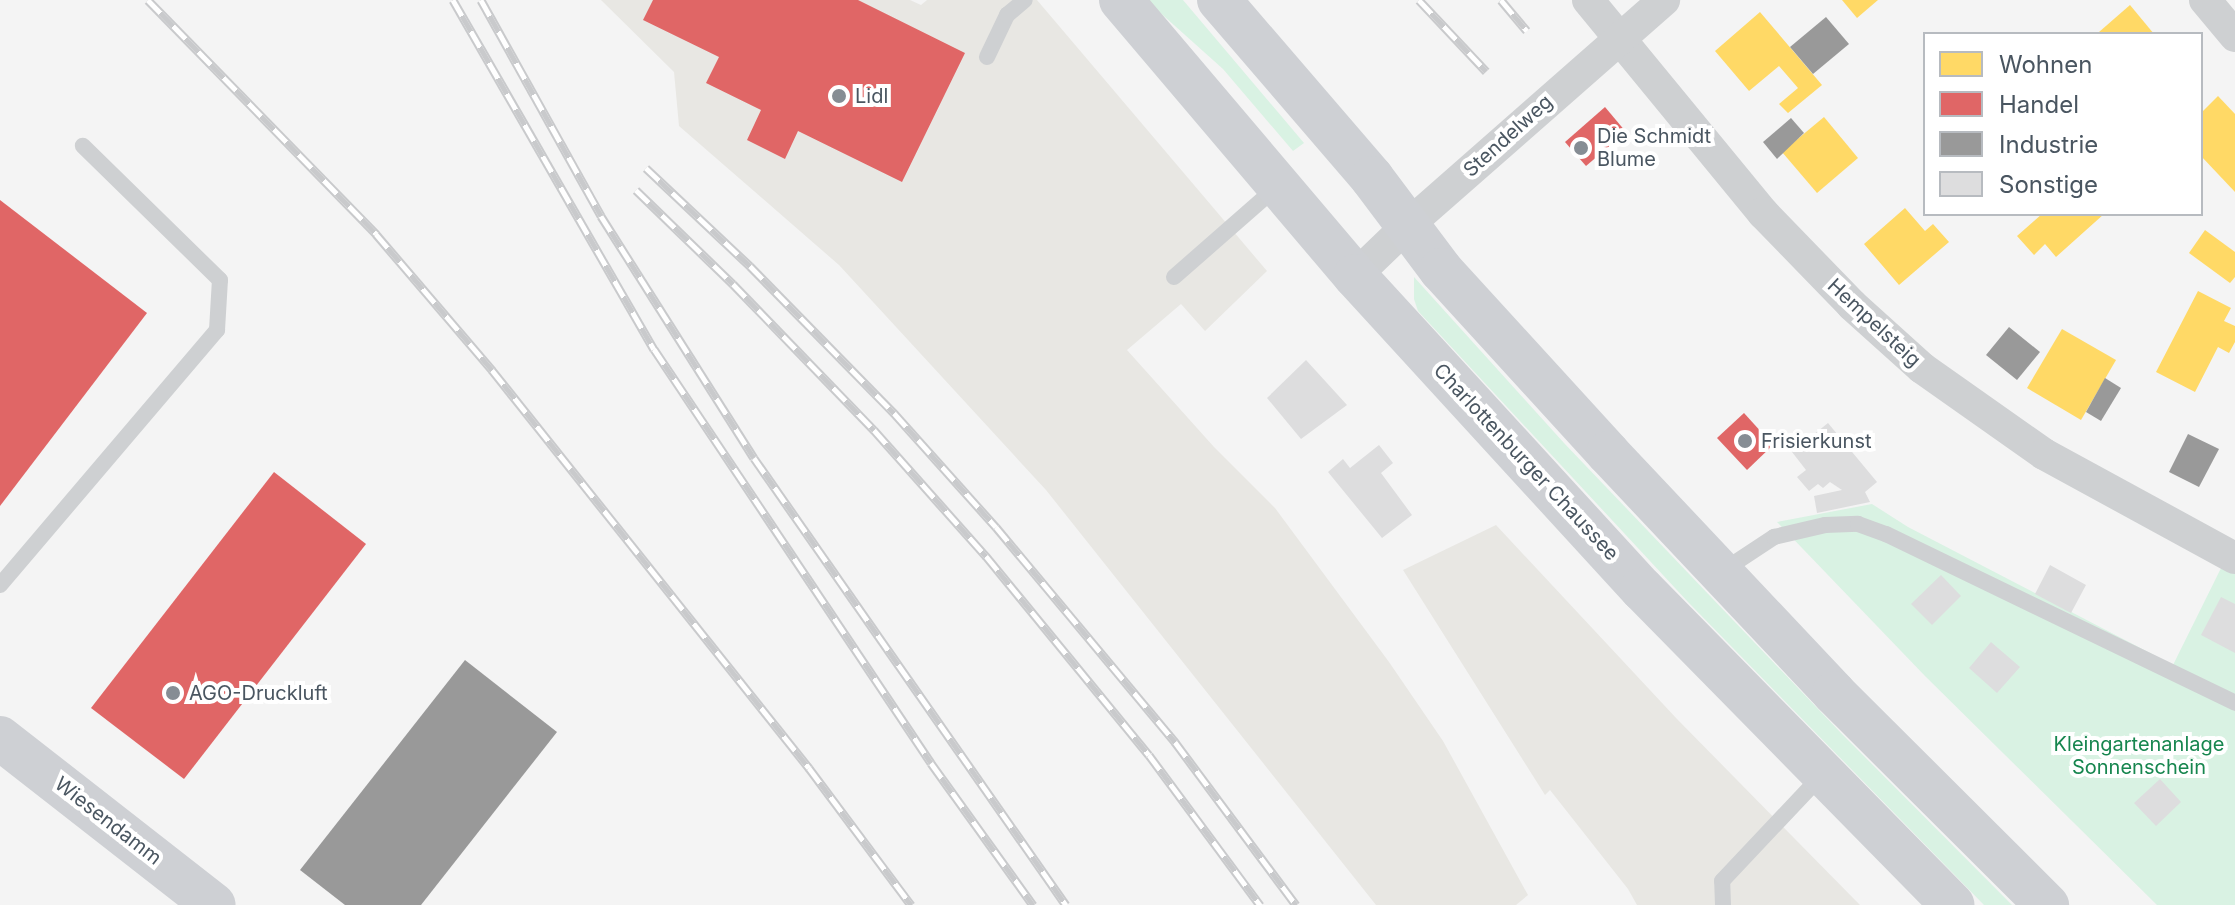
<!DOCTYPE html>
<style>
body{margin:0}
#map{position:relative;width:2235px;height:905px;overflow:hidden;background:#f4f4f4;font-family:Inter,sans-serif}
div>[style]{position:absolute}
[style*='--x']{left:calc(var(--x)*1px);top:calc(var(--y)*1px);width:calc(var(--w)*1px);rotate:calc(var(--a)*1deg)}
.commercial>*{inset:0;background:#e8e7e3}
.green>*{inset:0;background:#d9f2e3}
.homes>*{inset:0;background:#ffd966}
.shops>*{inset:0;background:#e06666}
.industry>*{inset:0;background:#999}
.building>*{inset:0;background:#ddddde}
.lane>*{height:16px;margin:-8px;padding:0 8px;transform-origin:8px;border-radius:8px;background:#ced0d2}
.street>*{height:32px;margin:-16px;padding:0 16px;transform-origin:16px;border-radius:16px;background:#ced0d2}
.secondary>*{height:44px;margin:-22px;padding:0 22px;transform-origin:22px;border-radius:22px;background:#ced0d4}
.rail>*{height:9px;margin-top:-4.5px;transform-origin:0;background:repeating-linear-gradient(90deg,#fff 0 18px,#c9cacc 0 36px);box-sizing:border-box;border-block:2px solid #c9cacc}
.dots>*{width:22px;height:22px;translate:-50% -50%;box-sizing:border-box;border:4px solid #fff;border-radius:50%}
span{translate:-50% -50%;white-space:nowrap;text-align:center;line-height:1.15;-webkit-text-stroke:8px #fff;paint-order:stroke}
.poi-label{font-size:20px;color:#4a5661}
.left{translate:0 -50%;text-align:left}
.street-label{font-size:20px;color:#4a5661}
.park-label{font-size:20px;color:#17864f}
.legend{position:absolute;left:1923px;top:32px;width:280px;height:184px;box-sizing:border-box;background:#fff;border:2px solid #b7bbc0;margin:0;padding:10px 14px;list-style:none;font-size:24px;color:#4a5661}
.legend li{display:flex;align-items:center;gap:16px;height:40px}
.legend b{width:40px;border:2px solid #b7bbc0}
</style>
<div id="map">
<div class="commercial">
<div style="clip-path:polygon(601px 0,910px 0,921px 5px,927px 0,1037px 0,1267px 271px,1205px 331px,1181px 304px,1127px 350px,1214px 447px,1275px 508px,1389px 662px,1443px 741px,1528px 895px,1516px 905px,1376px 905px,1046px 490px,839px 265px,679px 126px,674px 72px)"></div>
<div style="clip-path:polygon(1496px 525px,1677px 719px,1860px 905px,1637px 905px,1628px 889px,1550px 790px,1545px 795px,1403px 570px)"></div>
</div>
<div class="green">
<div style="clip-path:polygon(1146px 0,1183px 0,1304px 143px,1293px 151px,1223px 69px)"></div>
<div style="clip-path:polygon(1414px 277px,1564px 443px,1841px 733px,2012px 905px,1984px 905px,1688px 602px,1418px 311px,1414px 299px)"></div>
<div style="clip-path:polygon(1872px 504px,1908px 527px,2173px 665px,2228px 554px,2235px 558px,2235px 905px,2157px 905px,1925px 676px,1777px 522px)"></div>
</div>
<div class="homes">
<div style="clip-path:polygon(1842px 0,1878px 0,1857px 18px)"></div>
<div style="clip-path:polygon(2130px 5px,2154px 34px,2101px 34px,2099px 32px)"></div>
<div style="clip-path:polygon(1760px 12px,1822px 85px,1788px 113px,1779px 104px,1798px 88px,1779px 66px,1749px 91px,1715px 51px)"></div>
<div style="clip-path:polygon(2218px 96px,2235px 114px,2235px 192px,2201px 156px,2201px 113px)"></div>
<div style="clip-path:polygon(1824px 117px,1858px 158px,1817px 193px,1782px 152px)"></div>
<div style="clip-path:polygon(1905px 208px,1925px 231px,1933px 224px,1949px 242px,1899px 285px,1864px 244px)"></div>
<div style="clip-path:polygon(2042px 214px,2104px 214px,2056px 257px,2045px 244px,2034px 255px,2017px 236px)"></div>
<div style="clip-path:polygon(2205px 230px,2235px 252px,2235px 277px,2230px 283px,2189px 253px)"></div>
<div style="clip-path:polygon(2198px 291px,2231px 308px,2224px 321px,2235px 326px,2235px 342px,2229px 353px,2218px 347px,2195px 392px,2156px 372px)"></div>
<div style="clip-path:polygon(2062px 329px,2116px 360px,2081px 420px,2027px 388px)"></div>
</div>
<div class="shops">
<div style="clip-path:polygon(653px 0,858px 0,965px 53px,902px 182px,798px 131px,785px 159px,747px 140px,761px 110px,706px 83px,719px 57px,643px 20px)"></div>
<div style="clip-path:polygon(1605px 107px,1626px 132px,1586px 166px,1565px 142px)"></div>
<div style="clip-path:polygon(0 200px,147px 313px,0 506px)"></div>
<div style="clip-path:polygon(1744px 413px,1773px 445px,1747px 470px,1717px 438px)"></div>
<div style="clip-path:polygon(274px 472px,366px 544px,184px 779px,91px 708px)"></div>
</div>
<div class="industry">
<div style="clip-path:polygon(1826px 17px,1849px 44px,1813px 74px,1790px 47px)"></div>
<div style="clip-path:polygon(1791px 118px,1804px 133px,1777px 159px,1763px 142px)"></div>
<div style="clip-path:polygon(2009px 327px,2040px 352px,2017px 380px,1986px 355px)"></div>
<div style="clip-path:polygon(2105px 378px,2121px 388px,2101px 421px,2086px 412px)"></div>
<div style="clip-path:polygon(2188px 434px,2219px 449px,2199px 487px,2169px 472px)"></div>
<div style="clip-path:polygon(465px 660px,557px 732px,421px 905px,345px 905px,300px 870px)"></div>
</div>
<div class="building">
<div style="clip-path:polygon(1306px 360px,1347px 405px,1301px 439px,1267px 398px)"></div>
<div style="clip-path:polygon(1828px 423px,1877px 482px,1865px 492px,1870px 502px,1817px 513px,1814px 496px,1842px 490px,1830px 482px,1823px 488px,1818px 484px,1809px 491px,1797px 477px,1806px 470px,1792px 452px)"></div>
<div style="clip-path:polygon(1379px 445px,1393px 463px,1381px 473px,1412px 515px,1382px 538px,1328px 472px,1343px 459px,1350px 468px)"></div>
<div style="clip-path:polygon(2050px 565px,2086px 585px,2071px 613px,2035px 594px)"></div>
<div style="clip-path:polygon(1941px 575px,1961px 596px,1932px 625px,1911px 604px)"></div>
<div style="clip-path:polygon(2221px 597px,2235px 604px,2235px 653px,2201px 635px)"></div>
<div style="clip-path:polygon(1991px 642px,2020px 667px,1997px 693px,1969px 668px)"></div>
<div style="clip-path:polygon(2160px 779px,2181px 802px,2156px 826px,2134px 803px)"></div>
</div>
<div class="lane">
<div style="--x:987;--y:57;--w:47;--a:-64.5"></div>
<div style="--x:1007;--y:15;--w:23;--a:-40"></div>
<div style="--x:1174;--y:277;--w:138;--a:-41.2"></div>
<div style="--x:1721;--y:572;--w:64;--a:-33.4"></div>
<div style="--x:1774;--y:537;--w:52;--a:-13.2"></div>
<div style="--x:1825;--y:525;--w:33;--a:-2"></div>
<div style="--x:1858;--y:524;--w:30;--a:20"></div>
<div style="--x:1886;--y:534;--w:388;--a:25.8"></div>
<div style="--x:0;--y:585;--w:335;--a:-49.6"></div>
<div style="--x:217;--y:330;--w:50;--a:-86.6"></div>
<div style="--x:220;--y:280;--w:192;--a:-135.6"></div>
<div style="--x:1723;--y:905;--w:24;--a:-92"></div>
<div style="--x:1722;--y:881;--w:144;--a:-46.7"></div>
</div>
<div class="street">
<div style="--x:1588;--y:0;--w:276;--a:50.6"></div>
<div style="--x:1763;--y:213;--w:128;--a:45.9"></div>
<div style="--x:1852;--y:305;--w:94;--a:42"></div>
<div style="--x:1922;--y:368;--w:149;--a:35.2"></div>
<div style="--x:2044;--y:454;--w:217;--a:28.6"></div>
<div style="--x:2205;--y:0;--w:47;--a:50.2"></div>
<div style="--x:1355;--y:276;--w:74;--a:-43.9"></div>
<div style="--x:1408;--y:225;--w:341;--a:-41.3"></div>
</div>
<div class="secondary">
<div style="--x:1121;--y:0;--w:362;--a:49.7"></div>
<div style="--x:1355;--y:276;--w:425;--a:47.5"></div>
<div style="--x:1642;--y:589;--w:443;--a:45.5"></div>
<div style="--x:1219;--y:0;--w:235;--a:49.3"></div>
<div style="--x:1372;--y:178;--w:115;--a:53.1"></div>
<div style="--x:1441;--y:270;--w:248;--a:47.6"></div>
<div style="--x:1608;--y:453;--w:330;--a:46.7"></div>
<div style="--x:1834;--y:693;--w:301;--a:44.9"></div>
<div style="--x:0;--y:738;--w:271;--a:38"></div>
</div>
<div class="rail">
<div style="--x:148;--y:0;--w:327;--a:45.7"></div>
<div style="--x:376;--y:234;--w:179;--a:49.5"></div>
<div style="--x:492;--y:370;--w:509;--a:51.46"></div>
<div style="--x:809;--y:768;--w:171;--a:53.3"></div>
<div style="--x:453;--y:0;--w:403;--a:60.1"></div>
<div style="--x:654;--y:349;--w:498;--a:56.2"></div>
<div style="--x:931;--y:763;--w:175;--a:54.3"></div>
<div style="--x:481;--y:0;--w:247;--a:60.9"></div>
<div style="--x:601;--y:216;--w:286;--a:57.7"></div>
<div style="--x:754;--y:458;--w:545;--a:55.09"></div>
<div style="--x:1419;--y:0;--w:98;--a:46.7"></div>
<div style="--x:1501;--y:0;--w:40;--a:50"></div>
<div style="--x:646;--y:168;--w:143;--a:43.3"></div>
<div style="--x:750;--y:266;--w:206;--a:45.6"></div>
<div style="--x:894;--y:413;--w:153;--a:48.2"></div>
<div style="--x:996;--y:527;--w:280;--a:50.2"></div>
<div style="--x:1175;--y:742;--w:203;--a:53.4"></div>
<div style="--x:636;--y:190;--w:135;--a:44.1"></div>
<div style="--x:733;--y:284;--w:203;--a:46"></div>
<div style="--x:874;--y:430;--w:169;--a:48.4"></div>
<div style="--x:986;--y:556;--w:257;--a:50.7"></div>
<div style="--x:1149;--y:755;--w:187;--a:53.5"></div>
</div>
<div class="dots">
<div style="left:839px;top:96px;background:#868d94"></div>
<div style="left:1581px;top:148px;background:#868d94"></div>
<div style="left:1745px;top:441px;background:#868d94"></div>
<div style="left:173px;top:693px;background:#868d94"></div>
</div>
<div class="poi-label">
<span class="left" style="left:855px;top:96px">Lidl</span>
<span class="left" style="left:1597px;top:148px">Die Schmidt<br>Blume</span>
<span class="left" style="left:1761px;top:441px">Frisierkunst</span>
<span class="left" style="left:189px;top:693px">AGO-Druckluft</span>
</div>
<div class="street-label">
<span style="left:1508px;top:136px;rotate:-42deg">Stendelweg</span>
<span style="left:1874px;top:323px;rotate:43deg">Hempelsteig</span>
<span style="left:1526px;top:462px;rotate:47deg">Charlottenburger Chaussee</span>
<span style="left:108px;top:821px;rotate:38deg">Wiesendamm</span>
</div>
<div class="park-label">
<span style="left:2139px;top:756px">Kleingartenanlage<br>Sonnenschein</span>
</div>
<ul class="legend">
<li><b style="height:22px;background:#ffd966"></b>Wohnen</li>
<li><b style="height:22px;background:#e06666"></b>Handel</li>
<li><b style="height:22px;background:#999"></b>Industrie</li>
<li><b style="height:22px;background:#ddddde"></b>Sonstige</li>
</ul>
</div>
